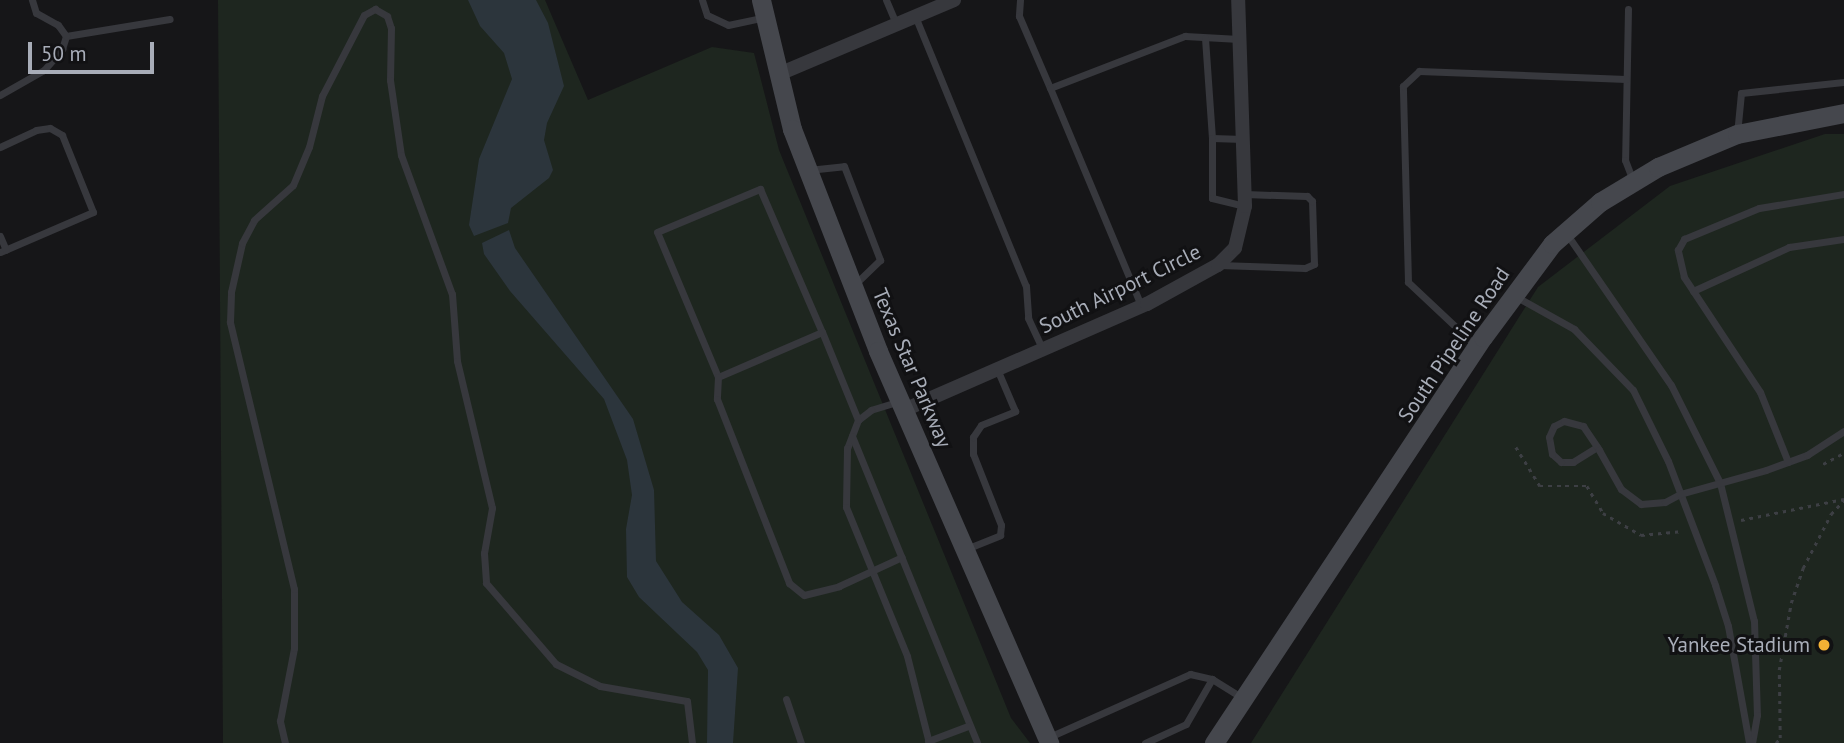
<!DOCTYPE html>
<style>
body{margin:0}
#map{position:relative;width:1844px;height:743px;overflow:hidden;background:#161618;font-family:"PT Sans",sans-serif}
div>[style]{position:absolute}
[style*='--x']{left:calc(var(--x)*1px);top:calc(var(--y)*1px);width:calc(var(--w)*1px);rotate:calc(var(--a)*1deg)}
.green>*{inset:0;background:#1e261f}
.water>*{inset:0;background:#2c353c}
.path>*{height:2.5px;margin-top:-1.25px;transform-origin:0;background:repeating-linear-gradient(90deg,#3d3f44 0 3.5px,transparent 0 8.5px)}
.lane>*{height:7px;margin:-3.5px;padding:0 3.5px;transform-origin:3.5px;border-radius:3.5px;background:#37383d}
.street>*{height:14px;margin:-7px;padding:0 7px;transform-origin:7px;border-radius:7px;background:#37383d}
.secondary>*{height:19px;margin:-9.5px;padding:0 9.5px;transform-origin:9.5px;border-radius:9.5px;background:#45474d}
.dots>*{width:19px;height:19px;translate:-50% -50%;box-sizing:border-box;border:4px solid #111113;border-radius:50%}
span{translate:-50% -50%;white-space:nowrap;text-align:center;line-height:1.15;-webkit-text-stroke:6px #111113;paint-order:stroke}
.street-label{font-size:21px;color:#a8adb8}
.poi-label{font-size:21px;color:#a8adb8}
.right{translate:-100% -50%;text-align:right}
.scale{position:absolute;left:28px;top:42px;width:126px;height:32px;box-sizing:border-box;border:4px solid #a8adb8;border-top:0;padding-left:9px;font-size:21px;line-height:24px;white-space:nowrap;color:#a8adb8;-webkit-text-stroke:5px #111113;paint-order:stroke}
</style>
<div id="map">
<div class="green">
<div style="clip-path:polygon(218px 0,545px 0,588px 100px,712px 47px,754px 53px,779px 150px,1011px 718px,1030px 743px,223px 743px)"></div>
<div style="clip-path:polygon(1825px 134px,1844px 134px,1844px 743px,1251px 743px,1538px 287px,1670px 186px)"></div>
</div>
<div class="water">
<div style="clip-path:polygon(468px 0,536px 0,548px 23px,564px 86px,547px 123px,544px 140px,553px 170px,549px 178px,511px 208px,508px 223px,474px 236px,469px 225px,479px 159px,512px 79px,504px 53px,480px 26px)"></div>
<div style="clip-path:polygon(509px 230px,515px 248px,633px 419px,654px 490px,656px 561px,682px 602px,719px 635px,738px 668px,733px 743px,707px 743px,708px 670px,697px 652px,639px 597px,627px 577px,626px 529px,632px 495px,627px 460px,604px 399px,510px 291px,484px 254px,482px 243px)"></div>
</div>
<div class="path">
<div style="--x:1516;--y:447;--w:46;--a:58.4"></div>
<div style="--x:1540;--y:486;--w:47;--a:0"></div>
<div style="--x:1587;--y:486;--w:31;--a:59"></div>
<div style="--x:1603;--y:513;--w:44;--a:30.1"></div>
<div style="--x:1641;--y:535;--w:42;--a:-5.4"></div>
<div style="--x:1823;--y:464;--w:24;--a:-28"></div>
<div style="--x:1741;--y:520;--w:105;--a:-11.5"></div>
<div style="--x:1776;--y:743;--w:6;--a:-51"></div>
<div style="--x:1780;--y:738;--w:68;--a:-90.8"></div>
<div style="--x:1779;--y:670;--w:68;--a:-79.8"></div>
<div style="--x:1791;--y:603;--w:37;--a:-71"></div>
<div style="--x:1803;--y:568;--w:61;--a:-62.6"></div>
<div style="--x:1831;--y:514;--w:19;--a:-47"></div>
</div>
<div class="lane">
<div style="--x:702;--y:0;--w:16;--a:72"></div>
<div style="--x:707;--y:15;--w:23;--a:25"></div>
<div style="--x:728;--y:25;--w:38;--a:-12"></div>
<div style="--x:886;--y:0;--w:26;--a:67"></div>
<div style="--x:1020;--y:0;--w:16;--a:94"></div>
<div style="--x:1019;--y:16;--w:78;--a:66.7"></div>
<div style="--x:1050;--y:88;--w:145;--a:-21.1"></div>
<div style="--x:1185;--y:36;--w:54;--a:3.2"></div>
<div style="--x:1628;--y:9;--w:151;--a:91.1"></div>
<div style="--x:1625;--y:160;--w:22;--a:69"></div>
<div style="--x:915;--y:16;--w:292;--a:67.7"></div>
<div style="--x:1026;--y:286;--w:32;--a:86"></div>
<div style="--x:1028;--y:318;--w:35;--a:65"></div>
<div style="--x:66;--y:36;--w:105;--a:-9.3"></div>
<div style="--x:1205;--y:38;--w:100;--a:86"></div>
<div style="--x:1212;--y:138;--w:31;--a:2"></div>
<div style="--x:1050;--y:88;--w:236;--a:67.3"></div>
<div style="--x:0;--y:95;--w:51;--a:-29.6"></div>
<div style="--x:44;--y:70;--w:28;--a:-49"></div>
<div style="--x:62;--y:49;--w:14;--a:-73"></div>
<div style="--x:66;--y:36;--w:14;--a:-126"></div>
<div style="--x:58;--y:25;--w:25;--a:-151"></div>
<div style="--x:36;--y:13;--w:14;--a:-107"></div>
<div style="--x:1737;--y:134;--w:41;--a:-84.4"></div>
<div style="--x:1741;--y:93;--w:104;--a:-6.1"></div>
<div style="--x:1212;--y:138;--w:60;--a:90"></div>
<div style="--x:1212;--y:198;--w:34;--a:14"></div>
<div style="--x:0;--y:147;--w:40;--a:-25"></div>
<div style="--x:36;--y:130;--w:14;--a:-8"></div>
<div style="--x:50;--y:128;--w:14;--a:30"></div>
<div style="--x:62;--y:135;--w:83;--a:68.1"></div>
<div style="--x:93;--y:212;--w:101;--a:156.7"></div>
<div style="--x:808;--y:170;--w:36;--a:-6"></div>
<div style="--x:844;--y:166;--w:101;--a:69"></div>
<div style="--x:880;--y:260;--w:36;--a:136"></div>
<div style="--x:1566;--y:233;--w:185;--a:55.4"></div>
<div style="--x:1671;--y:385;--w:110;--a:63.4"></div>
<div style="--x:1720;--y:483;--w:142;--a:76.2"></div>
<div style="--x:1754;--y:621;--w:94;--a:88.2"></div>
<div style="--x:1757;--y:715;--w:28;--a:100"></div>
<div style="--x:0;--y:236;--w:15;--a:67"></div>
<div style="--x:1219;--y:265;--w:86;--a:2"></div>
<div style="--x:1305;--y:268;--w:10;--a:-24"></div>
<div style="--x:1314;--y:264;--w:63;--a:-91.8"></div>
<div style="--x:1312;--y:201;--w:7;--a:-135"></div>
<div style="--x:1307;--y:196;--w:62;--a:-178.2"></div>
<div style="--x:1693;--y:291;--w:106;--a:-24.6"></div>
<div style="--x:1789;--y:247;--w:56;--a:-8.3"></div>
<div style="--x:1515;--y:296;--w:68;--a:29.2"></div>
<div style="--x:1574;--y:329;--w:85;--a:46"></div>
<div style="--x:1633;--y:390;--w:79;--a:63.8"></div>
<div style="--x:1668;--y:461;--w:133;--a:69.2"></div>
<div style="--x:1715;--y:585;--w:43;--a:72.4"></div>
<div style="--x:1728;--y:626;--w:119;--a:79.8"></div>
<div style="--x:1475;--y:345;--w:92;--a:-136.8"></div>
<div style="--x:1408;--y:282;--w:196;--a:-91.5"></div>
<div style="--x:1403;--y:86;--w:22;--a:-43"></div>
<div style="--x:1419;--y:71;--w:207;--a:2.2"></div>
<div style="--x:718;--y:377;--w:157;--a:-112.8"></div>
<div style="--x:657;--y:232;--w:112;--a:-22.7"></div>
<div style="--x:760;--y:189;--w:156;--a:66.6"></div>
<div style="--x:900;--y:401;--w:30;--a:163"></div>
<div style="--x:871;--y:410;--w:16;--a:142"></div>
<div style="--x:858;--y:420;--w:30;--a:111"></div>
<div style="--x:847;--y:448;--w:59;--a:91"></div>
<div style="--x:846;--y:507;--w:161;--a:67.7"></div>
<div style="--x:907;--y:656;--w:90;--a:75.8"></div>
<div style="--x:858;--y:420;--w:95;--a:-112.2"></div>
<div style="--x:822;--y:332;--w:113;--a:156.6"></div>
<div style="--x:718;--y:377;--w:22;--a:93"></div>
<div style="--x:717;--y:399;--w:198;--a:68.6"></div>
<div style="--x:789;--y:583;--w:19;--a:39"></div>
<div style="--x:804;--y:595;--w:36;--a:-14"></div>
<div style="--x:839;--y:586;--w:69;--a:-24.7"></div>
<div style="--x:852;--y:436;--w:331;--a:67.8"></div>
<div style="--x:1597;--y:447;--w:28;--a:148"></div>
<div style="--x:1573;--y:462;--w:12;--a:180"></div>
<div style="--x:1561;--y:462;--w:12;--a:-138"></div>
<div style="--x:1552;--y:454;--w:17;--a:-100"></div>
<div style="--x:1549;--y:437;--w:12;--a:-66"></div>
<div style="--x:1554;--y:426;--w:11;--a:-27"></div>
<div style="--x:1564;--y:421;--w:20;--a:15"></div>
<div style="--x:1583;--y:426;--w:29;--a:56"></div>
<div style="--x:1599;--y:450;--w:45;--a:60.6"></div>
<div style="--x:1621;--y:489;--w:25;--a:37"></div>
<div style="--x:1641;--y:504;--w:24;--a:-5"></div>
<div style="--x:1665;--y:502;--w:17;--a:-28"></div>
<div style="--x:1680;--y:494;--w:89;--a:-15.6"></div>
<div style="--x:1766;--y:470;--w:44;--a:-20.1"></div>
<div style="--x:1807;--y:455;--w:44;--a:-33"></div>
<div style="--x:1788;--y:462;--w:75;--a:-111.8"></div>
<div style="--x:1760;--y:392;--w:138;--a:-123.5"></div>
<div style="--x:1684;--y:277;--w:28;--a:-103"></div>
<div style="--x:1678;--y:250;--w:13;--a:-61"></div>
<div style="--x:1684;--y:239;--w:81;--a:-22.5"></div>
<div style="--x:1759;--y:208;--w:86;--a:-9.4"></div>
<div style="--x:966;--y:549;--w:37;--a:-22"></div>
<div style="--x:1000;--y:535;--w:10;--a:-84"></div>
<div style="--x:1001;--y:525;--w:76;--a:-111.5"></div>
<div style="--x:973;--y:454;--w:17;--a:-90"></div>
<div style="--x:973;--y:437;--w:14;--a:-56"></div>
<div style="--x:981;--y:425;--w:37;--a:-22"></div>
<div style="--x:1015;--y:411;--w:46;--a:-113.2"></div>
<div style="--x:786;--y:699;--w:46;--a:71.2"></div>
<div style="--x:1047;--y:738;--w:157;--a:-24.1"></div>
<div style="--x:1190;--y:674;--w:23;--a:13"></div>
<div style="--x:1212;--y:679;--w:36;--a:32"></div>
<div style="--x:928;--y:741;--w:43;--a:-20.6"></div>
<div style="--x:285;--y:743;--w:23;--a:-103"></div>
<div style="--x:280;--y:721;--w:74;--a:-79.1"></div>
<div style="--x:294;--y:648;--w:59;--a:-90"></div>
<div style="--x:294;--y:589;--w:275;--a:-103.5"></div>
<div style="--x:230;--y:322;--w:30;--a:-88"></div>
<div style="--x:231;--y:292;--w:50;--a:-77.3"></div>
<div style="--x:242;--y:243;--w:26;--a:-62"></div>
<div style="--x:254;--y:220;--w:52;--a:-41.9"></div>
<div style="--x:293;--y:185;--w:41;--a:-67.2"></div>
<div style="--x:309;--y:147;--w:53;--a:-75.7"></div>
<div style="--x:322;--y:96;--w:91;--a:-62.6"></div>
<div style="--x:364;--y:15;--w:13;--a:-29"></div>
<div style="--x:375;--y:9;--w:14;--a:30"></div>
<div style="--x:387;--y:16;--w:13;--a:72"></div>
<div style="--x:391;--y:28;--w:52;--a:91.1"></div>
<div style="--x:390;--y:80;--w:76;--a:81.7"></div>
<div style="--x:401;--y:155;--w:148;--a:69.9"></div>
<div style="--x:452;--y:294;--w:67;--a:85.7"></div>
<div style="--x:457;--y:361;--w:151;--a:76.6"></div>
<div style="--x:492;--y:508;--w:46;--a:100.1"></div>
<div style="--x:484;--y:553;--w:30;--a:86"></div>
<div style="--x:486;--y:583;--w:107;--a:49.2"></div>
<div style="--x:556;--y:664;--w:49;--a:26.6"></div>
<div style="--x:600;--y:686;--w:88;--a:9.8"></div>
<div style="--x:687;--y:701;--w:42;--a:83.2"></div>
<div style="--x:1145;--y:743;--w:45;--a:-24.9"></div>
<div style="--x:1186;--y:724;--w:52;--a:-60"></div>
</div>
<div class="street">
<div style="--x:779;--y:74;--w:190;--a:-22.9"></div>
<div style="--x:904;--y:410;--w:265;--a:-23.6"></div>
<div style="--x:1147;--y:304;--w:81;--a:-28.8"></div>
<div style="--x:1218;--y:265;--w:24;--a:-45"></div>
<div style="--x:1235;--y:248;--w:43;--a:-76.6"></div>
<div style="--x:1245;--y:206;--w:206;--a:-91.9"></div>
</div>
<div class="secondary">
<div style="--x:761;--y:0;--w:133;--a:76.5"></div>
<div style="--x:792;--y:129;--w:238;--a:68.8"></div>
<div style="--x:878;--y:351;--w:428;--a:66.4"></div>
<div style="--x:1214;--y:743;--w:487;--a:-56.5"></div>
<div style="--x:1483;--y:337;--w:116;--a:-53.4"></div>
<div style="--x:1552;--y:244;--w:64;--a:-41.2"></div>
<div style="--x:1600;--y:202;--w:68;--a:-31.1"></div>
<div style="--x:1658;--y:167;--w:86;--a:-22.7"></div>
<div style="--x:1737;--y:134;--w:109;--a:-11.1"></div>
</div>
<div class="dots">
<div style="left:1824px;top:645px;background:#f2b134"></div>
</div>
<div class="street-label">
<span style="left:1120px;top:289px;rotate:-26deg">South Airport Circle</span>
<span style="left:1454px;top:345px;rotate:-56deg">South Pipeline Road</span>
<span style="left:912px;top:368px;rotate:67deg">Texas Star Parkway</span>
</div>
<div class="poi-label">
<span class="right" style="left:1810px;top:645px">Yankee Stadium</span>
</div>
<div class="scale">50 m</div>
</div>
